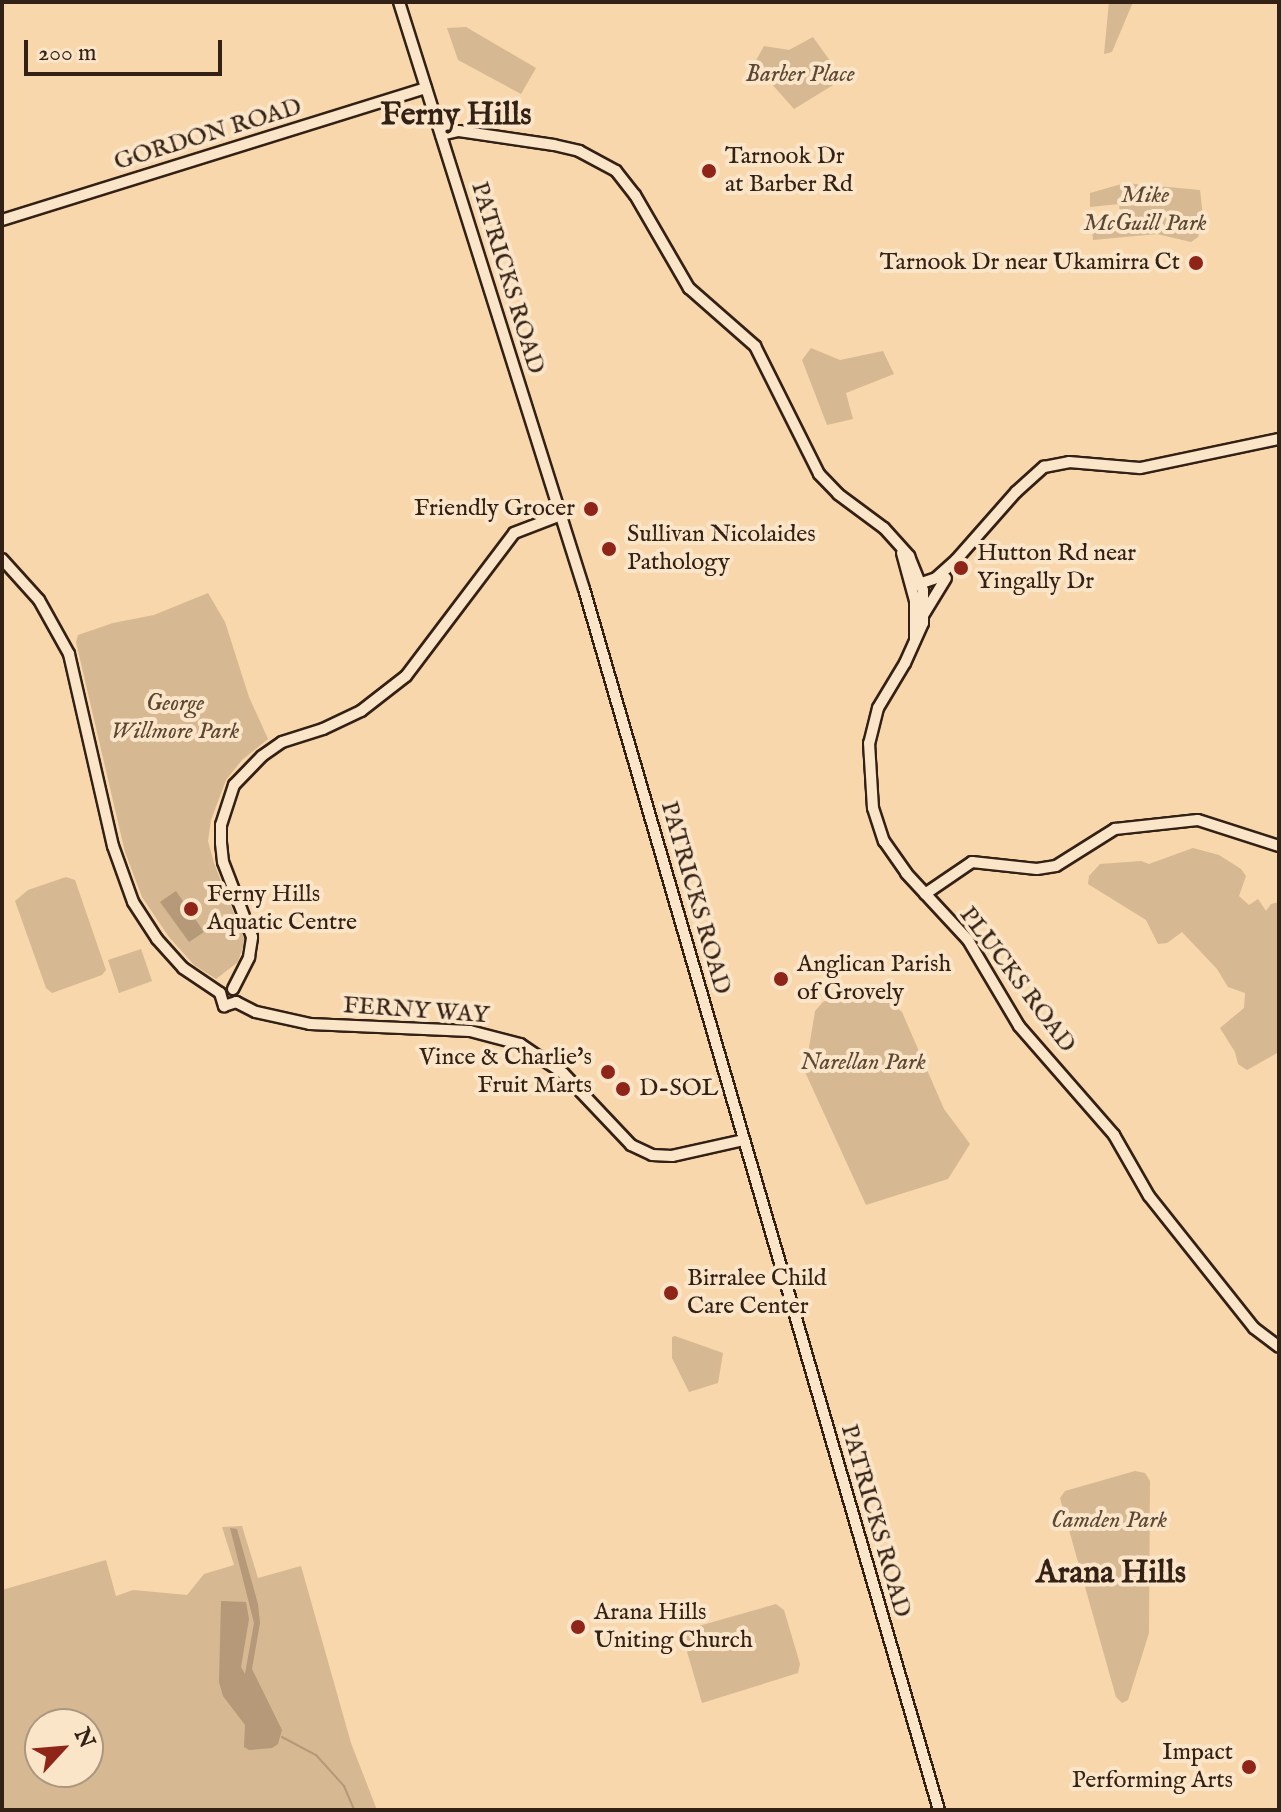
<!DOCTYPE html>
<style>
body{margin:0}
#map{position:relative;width:1281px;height:1812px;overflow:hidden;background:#f7d7ab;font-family:"IM FELL English",serif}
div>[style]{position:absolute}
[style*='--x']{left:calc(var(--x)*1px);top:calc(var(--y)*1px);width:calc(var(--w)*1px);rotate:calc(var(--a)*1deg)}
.green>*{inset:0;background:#d6b892}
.water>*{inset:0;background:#b59978}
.stream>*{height:2px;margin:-1px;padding:0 1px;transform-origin:1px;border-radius:1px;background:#b59978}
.roads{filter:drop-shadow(2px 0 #342115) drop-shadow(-2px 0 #342115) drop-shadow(0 2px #342115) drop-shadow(0 -2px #342115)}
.secondary>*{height:10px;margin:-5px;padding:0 5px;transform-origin:5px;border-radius:5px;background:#fae5c8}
.dots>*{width:22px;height:22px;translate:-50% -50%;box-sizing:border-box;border:4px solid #fae5c8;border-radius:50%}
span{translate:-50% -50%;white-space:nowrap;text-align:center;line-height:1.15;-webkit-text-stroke:8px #fae5c8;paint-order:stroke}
.park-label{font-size:24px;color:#5c4734;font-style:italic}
.street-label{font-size:24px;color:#342115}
.poi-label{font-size:24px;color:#342115}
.left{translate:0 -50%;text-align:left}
.right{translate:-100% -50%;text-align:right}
.district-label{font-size:32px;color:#342115;font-weight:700}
.frame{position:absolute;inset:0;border:4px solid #342115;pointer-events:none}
.north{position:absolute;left:24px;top:1708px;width:80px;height:80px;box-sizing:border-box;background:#fae5c8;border:2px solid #ab9780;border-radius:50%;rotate:64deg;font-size:22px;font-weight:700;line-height:32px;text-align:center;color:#342115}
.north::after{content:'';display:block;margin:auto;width:28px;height:36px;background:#8f2418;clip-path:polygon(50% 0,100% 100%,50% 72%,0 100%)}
.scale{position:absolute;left:24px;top:40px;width:198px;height:36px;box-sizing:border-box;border:4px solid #342115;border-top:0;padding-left:10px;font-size:24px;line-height:28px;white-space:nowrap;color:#342115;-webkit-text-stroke:6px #fae5c8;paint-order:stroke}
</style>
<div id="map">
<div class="green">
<div style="clip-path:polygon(1109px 2px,1133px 2px,1112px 52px,1104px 54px)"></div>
<div style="clip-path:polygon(466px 27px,536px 68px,521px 94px,458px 60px,447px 28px)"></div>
<div style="clip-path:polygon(813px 37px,843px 79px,794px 109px,754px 64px,764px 46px,789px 50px)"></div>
<div style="clip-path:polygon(1125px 183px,1200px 190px,1203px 217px,1198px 237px,1191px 242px,1157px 234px,1093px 240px,1092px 229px,1121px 225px,1119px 204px,1090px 207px,1090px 193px)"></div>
<div style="clip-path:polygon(811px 348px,840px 360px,883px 351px,894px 374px,846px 393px,853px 419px,827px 425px,802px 360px)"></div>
<div style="clip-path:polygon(208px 593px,225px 622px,249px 697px,268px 739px,242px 760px,226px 780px,211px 820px,208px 841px,214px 863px,245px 941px,238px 962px,216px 979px,194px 965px,169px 937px,142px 897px,125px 852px,76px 642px,78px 635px,113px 623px,154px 615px)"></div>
<div style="clip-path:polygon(1193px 848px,1219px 855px,1241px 869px,1246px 876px,1239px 896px,1249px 905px,1258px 899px,1266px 911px,1271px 904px,1279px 902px,1279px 1052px,1247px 1070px,1238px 1064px,1235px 1052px,1220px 1028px,1244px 1008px,1245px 993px,1228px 987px,1217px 969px,1182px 932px,1167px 943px,1158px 944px,1146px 920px,1088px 884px,1089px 876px,1100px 864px,1141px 861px,1149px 864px)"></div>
<div style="clip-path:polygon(66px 877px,75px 880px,106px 970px,102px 975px,52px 993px,46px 988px,15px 901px,28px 890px)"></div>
<div style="clip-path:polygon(141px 949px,152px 981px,119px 993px,108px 960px)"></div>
<div style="clip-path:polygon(836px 996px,888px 1000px,902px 1012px,944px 1109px,970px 1144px,948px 1179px,866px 1205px,805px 1072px,815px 1011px,823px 1002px)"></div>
<div style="clip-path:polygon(675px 1336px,723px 1353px,718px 1383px,689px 1392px,672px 1358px,672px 1337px)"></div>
<div style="clip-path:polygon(1135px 1471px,1145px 1473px,1150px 1481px,1149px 1633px,1128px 1700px,1122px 1703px,1116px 1697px,1060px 1498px,1065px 1491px)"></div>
<div style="clip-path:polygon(evenodd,242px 1526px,258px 1578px,301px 1566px,351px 1743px,377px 1810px,2px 1810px,2px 1590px,106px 1560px,116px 1596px,133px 1590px,187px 1595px,204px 1574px,234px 1565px,222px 1527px,242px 1526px,40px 1724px,88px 1724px,88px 1772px,40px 1772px,40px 1724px)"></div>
<div style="clip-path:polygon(776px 1604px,784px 1610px,800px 1664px,798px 1673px,702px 1703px,681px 1631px)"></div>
</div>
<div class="water">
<div style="clip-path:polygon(176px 891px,204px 932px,189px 942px,160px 902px)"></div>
<div style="clip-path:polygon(230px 1528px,237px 1529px,258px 1604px,260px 1623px,252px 1669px,282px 1730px,278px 1744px,272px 1748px,249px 1750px,244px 1747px,245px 1725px,223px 1696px,219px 1682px,221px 1601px,246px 1602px,249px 1619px,241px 1667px,245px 1674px,254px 1623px)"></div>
</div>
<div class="stream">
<div style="--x:282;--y:1737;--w:38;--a:28"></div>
<div style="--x:316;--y:1755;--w:42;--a:47.9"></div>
<div style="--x:344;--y:1786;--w:26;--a:67"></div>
</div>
<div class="roads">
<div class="secondary">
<div style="--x:399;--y:2;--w:615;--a:72.51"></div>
<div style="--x:584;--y:589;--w:1272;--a:73.79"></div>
<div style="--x:441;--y:135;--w:18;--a:-13"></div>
<div style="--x:459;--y:131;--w:96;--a:8.4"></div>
<div style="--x:554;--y:145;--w:26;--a:13"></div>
<div style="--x:579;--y:151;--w:42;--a:28.4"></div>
<div style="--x:616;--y:171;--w:31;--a:52"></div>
<div style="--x:635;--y:195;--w:108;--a:59.9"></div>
<div style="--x:689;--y:288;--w:88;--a:41.3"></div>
<div style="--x:755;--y:346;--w:143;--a:63.4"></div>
<div style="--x:819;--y:474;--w:28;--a:46"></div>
<div style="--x:838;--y:494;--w:57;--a:36.5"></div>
<div style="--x:884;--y:528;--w:38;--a:48"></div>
<div style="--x:909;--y:556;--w:37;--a:68"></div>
<div style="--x:923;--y:590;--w:33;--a:90"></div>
<div style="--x:923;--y:623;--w:44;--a:114.2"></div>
<div style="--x:905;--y:663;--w:52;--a:121"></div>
<div style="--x:878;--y:708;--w:36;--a:104"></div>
<div style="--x:869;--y:743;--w:65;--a:86.5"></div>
<div style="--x:873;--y:808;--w:35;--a:72"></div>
<div style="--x:884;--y:841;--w:39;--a:55"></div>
<div style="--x:906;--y:873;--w:91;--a:47.2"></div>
<div style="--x:968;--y:940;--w:100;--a:59.3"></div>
<div style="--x:1019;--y:1026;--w:145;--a:48.9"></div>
<div style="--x:1114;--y:1135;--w:70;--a:60.2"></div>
<div style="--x:1149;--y:1196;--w:169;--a:51.5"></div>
<div style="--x:1254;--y:1328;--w:31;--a:37"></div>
<div style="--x:2;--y:220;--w:444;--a:-17.3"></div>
<div style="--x:902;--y:553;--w:50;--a:74.8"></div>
<div style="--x:915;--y:601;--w:39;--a:90"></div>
<div style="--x:2;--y:559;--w:55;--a:47.9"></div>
<div style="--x:39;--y:600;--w:62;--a:60.9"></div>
<div style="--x:69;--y:654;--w:197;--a:77.1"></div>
<div style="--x:113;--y:846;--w:59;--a:70.3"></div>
<div style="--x:133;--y:902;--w:44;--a:57"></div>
<div style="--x:157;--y:939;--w:39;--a:48"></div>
<div style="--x:183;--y:968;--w:45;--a:34"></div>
<div style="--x:913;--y:586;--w:24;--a:-19"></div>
<div style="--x:936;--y:578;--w:27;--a:-42"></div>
<div style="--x:956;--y:560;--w:91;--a:-48.6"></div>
<div style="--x:1016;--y:492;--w:38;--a:-42"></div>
<div style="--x:1044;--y:467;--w:25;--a:-11"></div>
<div style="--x:1069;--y:462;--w:71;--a:4.8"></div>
<div style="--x:1140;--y:468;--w:142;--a:-11.8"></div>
<div style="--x:924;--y:614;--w:42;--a:-58.6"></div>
<div style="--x:925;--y:894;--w:57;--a:-34.2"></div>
<div style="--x:972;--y:862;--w:65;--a:6.1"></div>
<div style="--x:1037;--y:869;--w:19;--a:-9"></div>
<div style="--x:1056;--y:866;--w:70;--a:-32.1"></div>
<div style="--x:1115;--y:829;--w:83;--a:-6.2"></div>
<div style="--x:1198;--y:820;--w:85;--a:17.8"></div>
<div style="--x:233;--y:989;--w:36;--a:-63"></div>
<div style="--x:249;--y:957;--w:20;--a:-81"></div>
<div style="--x:252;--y:937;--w:80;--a:-111.1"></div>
<div style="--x:223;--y:862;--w:19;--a:-96"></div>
<div style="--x:221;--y:843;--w:18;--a:-90"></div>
<div style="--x:221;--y:825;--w:42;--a:-72"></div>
<div style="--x:234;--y:785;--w:40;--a:-46"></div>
<div style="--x:262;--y:756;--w:24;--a:-35"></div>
<div style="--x:282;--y:742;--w:43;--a:-17.6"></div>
<div style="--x:323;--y:729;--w:42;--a:-25.3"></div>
<div style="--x:361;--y:711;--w:57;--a:-37.9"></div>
<div style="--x:406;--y:676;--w:179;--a:-52.9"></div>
<div style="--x:514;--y:533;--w:50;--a:-21"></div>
<div style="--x:220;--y:993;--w:14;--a:73"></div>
<div style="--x:224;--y:1006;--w:13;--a:-18"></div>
<div style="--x:236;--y:1002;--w:22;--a:27"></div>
<div style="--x:256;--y:1012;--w:55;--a:12.5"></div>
<div style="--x:310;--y:1024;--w:160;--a:2.5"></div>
<div style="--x:470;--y:1031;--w:52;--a:14.6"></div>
<div style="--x:520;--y:1044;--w:52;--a:34"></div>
<div style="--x:563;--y:1073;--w:99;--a:46.6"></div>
<div style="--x:631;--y:1145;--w:23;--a:25"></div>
<div style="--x:652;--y:1155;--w:20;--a:3"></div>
<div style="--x:672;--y:1156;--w:74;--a:-12.5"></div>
</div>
</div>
<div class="dots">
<div style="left:709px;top:171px;background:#8f2418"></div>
<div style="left:1196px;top:263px;background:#8f2418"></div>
<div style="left:591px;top:509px;background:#8f2418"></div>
<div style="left:609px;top:549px;background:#8f2418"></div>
<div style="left:961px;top:568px;background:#8f2418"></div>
<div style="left:191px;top:909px;background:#8f2418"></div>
<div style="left:781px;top:979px;background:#8f2418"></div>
<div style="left:608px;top:1072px;background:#8f2418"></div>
<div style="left:623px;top:1089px;background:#8f2418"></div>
<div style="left:671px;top:1293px;background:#8f2418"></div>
<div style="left:578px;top:1627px;background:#8f2418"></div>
<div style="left:1249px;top:1767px;background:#8f2418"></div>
</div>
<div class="park-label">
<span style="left:800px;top:75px">Barber Place</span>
<span style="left:1145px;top:210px">Mike<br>McGuill Park</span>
<span style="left:175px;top:718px">George<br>Willmore Park</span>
<span style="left:863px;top:1063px">Narellan Park</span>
<span style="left:1109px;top:1521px">Camden Park</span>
</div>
<div class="street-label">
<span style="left:208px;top:135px;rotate:-17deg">GORDON ROAD</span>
<span style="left:507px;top:278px;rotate:73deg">PATRICKS ROAD</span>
<span style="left:695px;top:898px;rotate:74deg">PATRICKS ROAD</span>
<span style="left:1017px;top:980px;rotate:53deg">PLUCKS ROAD</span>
<span style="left:416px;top:1011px;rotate:4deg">FERNY WAY</span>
<span style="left:875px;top:1521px;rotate:74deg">PATRICKS ROAD</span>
</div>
<div class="poi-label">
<span class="left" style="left:725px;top:171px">Tarnook Dr<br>at Barber Rd</span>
<span class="right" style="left:1180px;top:263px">Tarnook Dr near Ukamirra Ct</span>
<span class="right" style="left:575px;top:509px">Friendly Grocer</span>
<span class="left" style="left:627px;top:549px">Sullivan Nicolaides<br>Pathology</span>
<span class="left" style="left:977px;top:568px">Hutton Rd near<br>Yingally Dr</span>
<span class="left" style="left:207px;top:909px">Ferny Hills<br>Aquatic Centre</span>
<span class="left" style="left:797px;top:979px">Anglican Parish<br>of Grovely</span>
<span class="right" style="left:592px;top:1072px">Vince &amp; Charlie's<br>Fruit Marts</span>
<span class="left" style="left:639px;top:1089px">D-SOL</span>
<span class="left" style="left:687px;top:1293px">Birralee Child<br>Care Center</span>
<span class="left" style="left:594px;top:1627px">Arana Hills<br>Uniting Church</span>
<span class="right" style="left:1233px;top:1767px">Impact<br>Performing Arts</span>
</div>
<div class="district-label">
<span style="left:456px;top:116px">Ferny Hills</span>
<span style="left:1111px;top:1574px">Arana Hills</span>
</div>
<div class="frame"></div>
<div class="north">N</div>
<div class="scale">200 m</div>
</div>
